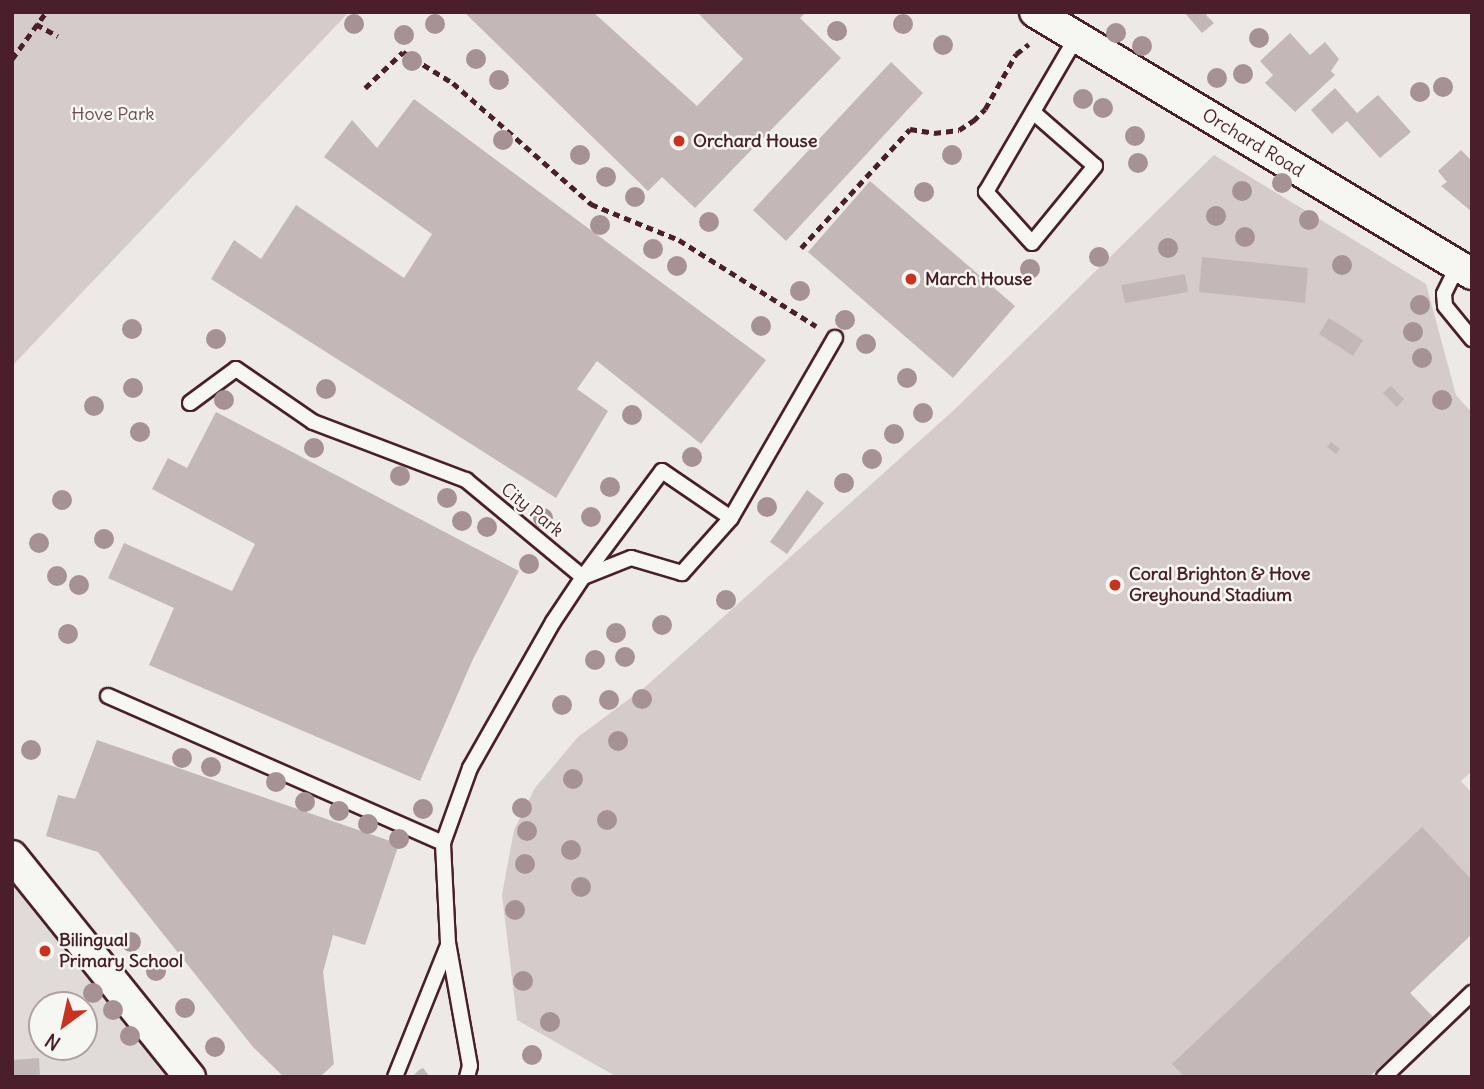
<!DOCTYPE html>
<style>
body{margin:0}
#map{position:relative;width:1484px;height:1089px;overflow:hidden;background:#ece9e6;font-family:Delius,sans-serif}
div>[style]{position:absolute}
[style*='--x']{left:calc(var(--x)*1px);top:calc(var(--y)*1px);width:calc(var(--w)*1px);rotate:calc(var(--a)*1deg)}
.built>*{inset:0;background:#e0dad8}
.green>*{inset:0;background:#d4cbca}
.building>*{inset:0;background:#c4b7b7}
.path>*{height:4.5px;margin-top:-2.25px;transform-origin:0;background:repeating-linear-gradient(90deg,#4a1f2b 0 7px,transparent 0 12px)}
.roads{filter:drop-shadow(2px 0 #4a1f2b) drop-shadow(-2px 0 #4a1f2b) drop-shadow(0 2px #4a1f2b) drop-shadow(0 -2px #4a1f2b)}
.lane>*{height:14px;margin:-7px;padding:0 7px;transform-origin:7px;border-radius:7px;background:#f6f6f2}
.street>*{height:30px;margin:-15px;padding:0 15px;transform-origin:15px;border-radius:15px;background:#f6f6f2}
.trees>*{width:20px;height:20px;margin:-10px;border-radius:50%;background:#a69295}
.dots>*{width:19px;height:19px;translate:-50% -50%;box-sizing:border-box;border:4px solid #f6f6f2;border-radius:50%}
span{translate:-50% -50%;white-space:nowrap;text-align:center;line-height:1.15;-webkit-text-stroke:5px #f6f6f2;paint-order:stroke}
.park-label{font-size:18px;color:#6c4a53}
.poi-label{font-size:18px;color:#4a1f2b;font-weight:700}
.left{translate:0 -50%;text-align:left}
.street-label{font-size:18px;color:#4a1f2b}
.frame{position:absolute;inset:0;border:14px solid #4a1f2b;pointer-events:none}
.north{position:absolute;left:28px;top:991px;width:70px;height:70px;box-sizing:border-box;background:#f6f6f2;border:2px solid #b1a0a2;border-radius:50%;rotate:213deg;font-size:19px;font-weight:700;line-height:28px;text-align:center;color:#4a1f2b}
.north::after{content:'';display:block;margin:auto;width:24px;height:32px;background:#c8321e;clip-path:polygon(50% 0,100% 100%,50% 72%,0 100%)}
</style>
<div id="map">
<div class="built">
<div style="clip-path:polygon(evenodd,12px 871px,177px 1077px,12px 1077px,12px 871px,42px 1005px,84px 1005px,84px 1047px,42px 1047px,42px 1005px)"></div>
</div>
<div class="green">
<div style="clip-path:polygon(12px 12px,349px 12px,12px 366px)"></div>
<div style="clip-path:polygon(1214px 155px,1426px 284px,1456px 395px,1472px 413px,1472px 771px,1461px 781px,1472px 793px,1472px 934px,1410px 993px,1433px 1017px,1369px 1077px,617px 1077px,517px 1020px,502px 895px,514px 830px,535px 788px,578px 737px,644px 688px,954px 410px)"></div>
</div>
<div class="building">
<div style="clip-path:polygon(464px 12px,593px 12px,697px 106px,743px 59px,697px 12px,806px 12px,800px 18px,841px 58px,695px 208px,662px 177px,648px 191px)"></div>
<div style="clip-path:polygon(1184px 12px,1209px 12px,1206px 15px,1214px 23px,1202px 33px)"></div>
<div style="clip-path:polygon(1290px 33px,1310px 55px,1325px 42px,1339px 59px,1331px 71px,1335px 75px,1295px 112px,1265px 83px,1273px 75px,1260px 61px)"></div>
<div style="clip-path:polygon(891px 62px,923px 93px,786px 241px,753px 210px)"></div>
<div style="clip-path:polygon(1335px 88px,1357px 113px,1378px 95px,1411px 132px,1380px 158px,1347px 121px,1332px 134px,1311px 110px)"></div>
<div style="clip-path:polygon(414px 99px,766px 360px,701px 444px,597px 361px,577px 389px,608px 411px,556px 498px,211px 279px,234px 240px,261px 259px,296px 205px,404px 278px,432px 234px,324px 157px,352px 120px,377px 148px)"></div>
<div style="clip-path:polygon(1461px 150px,1472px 161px,1472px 212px,1441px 186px,1447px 182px,1438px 171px)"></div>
<div style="clip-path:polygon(870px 181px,1015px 306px,953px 378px,808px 252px)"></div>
<div style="clip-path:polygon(1202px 257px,1308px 268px,1305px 303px,1199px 292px)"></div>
<div style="clip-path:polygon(1185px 274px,1188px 292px,1125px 303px,1121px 285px)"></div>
<div style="clip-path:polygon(1329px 318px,1363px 340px,1353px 356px,1319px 334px)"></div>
<div style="clip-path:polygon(1391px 386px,1404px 399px,1397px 407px,1383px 393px)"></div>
<div style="clip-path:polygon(216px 412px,519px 571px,473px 659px,420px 781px,149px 665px,174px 608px,108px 578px,124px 543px,232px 591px,255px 544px,152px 489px,168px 458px,187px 468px)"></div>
<div style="clip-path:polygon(1331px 442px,1340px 449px,1336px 454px,1327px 447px)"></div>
<div style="clip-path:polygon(807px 490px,824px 503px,787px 554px,770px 542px)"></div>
<div style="clip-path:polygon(97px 740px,399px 844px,365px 945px,333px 935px,323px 972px,334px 1064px,320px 1077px,284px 1077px,253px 1047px,98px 852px,46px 836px,58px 795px,75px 799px)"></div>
<div style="clip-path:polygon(1422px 827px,1472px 880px,1472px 934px,1410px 993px,1433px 1017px,1369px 1077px,1185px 1077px,1172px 1064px)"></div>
<div style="clip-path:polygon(39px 1058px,40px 1077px,12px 1077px,12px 1060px)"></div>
<div style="clip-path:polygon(423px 1068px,430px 1077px,412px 1077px,419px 1070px)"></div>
</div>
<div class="path">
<div style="--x:36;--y:24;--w:25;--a:29"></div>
<div style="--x:12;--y:59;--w:58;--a:-54.1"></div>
<div style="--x:365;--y:88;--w:52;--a:-43.5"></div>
<div style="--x:403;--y:52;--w:59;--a:31.8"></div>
<div style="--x:453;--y:83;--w:184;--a:41.2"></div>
<div style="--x:591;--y:204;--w:95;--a:22.2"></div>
<div style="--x:679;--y:240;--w:162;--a:32.1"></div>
<div style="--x:801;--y:248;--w:161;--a:-47.5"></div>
<div style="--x:910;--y:129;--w:24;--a:9"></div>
<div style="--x:934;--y:133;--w:25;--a:-7"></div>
<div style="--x:959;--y:130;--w:17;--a:-33"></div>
<div style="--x:973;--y:121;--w:17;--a:-45"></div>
<div style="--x:985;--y:109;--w:63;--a:-60.6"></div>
<div style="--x:1016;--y:54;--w:16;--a:-38"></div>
</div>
<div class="roads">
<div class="lane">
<div style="--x:1033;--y:112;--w:82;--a:41.1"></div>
<div style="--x:1095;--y:166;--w:99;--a:129.3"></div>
<div style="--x:1032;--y:243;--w:69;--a:-132"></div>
<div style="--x:986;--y:192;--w:178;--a:-59.7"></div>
<div style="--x:1458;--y:265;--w:32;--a:116"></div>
<div style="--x:1444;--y:294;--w:12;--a:85"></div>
<div style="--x:1445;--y:306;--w:43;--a:50.7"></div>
<div style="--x:190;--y:403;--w:57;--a:-36.5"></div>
<div style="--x:236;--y:369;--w:93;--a:34.5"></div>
<div style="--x:313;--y:422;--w:164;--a:20.8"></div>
<div style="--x:466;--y:480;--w:152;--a:39.7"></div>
<div style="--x:731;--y:518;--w:208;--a:-60"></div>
<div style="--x:108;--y:696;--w:366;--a:23.7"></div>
<div style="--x:395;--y:1077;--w:142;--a:-68.1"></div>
<div style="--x:467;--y:1077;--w:11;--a:-75"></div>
<div style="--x:470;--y:1066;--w:125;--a:-100.1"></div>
<div style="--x:448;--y:943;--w:100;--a:-92.9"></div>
<div style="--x:443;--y:843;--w:80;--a:-70.2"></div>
<div style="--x:470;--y:768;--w:168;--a:-60.4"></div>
<div style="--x:553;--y:622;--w:54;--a:-56.3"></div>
<div style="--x:583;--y:577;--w:132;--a:-53.3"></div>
<div style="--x:662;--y:471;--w:83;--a:34.3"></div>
<div style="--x:731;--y:518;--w:74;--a:131.7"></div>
<div style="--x:682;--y:573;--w:53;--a:-163.6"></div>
<div style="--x:631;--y:558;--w:52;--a:158.4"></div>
<div style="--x:1384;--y:1077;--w:122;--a:-43.7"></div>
</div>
<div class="street">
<div style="--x:1035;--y:12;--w:510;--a:30.94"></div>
<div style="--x:12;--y:856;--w:284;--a:51.2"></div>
</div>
</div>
<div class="trees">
<div style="left:354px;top:24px"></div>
<div style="left:435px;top:24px"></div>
<div style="left:903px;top:24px"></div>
<div style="left:837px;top:31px"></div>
<div style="left:1116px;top:33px"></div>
<div style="left:404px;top:35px"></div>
<div style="left:1259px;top:38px"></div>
<div style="left:943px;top:45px"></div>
<div style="left:1142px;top:46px"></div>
<div style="left:476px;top:59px"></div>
<div style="left:412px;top:61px"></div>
<div style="left:1243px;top:74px"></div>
<div style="left:1217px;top:78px"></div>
<div style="left:499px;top:80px"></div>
<div style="left:1443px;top:87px"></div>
<div style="left:1420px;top:92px"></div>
<div style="left:1083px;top:99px"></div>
<div style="left:1103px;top:108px"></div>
<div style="left:1135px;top:136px"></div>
<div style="left:503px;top:140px"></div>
<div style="left:580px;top:155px"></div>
<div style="left:952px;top:155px"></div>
<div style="left:1138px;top:163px"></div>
<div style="left:606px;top:177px"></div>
<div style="left:1282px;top:183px"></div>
<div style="left:1242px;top:191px"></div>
<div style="left:924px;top:192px"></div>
<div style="left:635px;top:197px"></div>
<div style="left:1216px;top:216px"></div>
<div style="left:1309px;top:220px"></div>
<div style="left:709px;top:222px"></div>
<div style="left:600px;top:225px"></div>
<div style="left:1245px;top:237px"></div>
<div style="left:1168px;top:248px"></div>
<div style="left:653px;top:249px"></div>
<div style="left:1099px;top:257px"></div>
<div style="left:1342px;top:265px"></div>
<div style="left:677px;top:266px"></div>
<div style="left:1030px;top:269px"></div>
<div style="left:800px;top:291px"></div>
<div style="left:1420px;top:305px"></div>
<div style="left:845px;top:320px"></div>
<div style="left:761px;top:326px"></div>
<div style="left:132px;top:329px"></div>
<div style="left:1413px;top:332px"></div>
<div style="left:216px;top:339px"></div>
<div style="left:866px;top:344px"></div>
<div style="left:1422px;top:358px"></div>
<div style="left:907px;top:378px"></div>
<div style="left:133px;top:388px"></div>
<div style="left:326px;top:389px"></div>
<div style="left:224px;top:400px"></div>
<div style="left:1442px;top:400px"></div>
<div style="left:94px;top:406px"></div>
<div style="left:923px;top:413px"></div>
<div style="left:632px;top:415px"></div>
<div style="left:140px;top:432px"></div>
<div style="left:894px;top:434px"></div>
<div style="left:314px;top:448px"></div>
<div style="left:692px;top:457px"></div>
<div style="left:872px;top:459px"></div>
<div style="left:400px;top:476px"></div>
<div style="left:844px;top:483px"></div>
<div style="left:610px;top:487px"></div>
<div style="left:447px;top:498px"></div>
<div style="left:62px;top:500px"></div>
<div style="left:767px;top:507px"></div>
<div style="left:591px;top:517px"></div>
<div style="left:543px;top:518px"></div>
<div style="left:462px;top:521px"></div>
<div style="left:487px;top:527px"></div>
<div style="left:104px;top:539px"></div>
<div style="left:39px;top:543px"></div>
<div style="left:529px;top:564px"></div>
<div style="left:57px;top:576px"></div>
<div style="left:79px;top:585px"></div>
<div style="left:726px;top:600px"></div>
<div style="left:662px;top:625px"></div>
<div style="left:616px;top:633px"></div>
<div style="left:68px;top:634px"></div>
<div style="left:625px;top:657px"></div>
<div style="left:595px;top:660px"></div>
<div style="left:642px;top:699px"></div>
<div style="left:609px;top:700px"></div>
<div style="left:562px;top:705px"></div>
<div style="left:618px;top:741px"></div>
<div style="left:31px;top:750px"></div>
<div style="left:182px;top:758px"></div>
<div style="left:211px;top:767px"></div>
<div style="left:573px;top:779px"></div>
<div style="left:276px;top:782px"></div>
<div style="left:305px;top:802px"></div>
<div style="left:522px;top:808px"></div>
<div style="left:423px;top:809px"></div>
<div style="left:339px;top:811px"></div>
<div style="left:607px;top:820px"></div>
<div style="left:368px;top:824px"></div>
<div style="left:527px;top:831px"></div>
<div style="left:399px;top:839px"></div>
<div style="left:571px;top:850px"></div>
<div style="left:525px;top:864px"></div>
<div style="left:581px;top:887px"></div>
<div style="left:515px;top:910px"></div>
<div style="left:131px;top:942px"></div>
<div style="left:156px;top:971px"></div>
<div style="left:523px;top:981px"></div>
<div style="left:93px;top:993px"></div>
<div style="left:185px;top:1008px"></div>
<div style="left:113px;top:1010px"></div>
<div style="left:550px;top:1022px"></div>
<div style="left:130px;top:1036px"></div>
<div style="left:215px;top:1047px"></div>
<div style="left:532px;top:1055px"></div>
</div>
<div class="dots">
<div style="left:679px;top:141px;background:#c8321e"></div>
<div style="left:911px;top:279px;background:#c8321e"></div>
<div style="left:1115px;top:585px;background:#c8321e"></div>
<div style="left:45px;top:951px;background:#c8321e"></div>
</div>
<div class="park-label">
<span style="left:113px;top:114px">Hove Park</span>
</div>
<div class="poi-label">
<span class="left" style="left:693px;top:141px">Orchard House</span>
<span class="left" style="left:925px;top:279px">March House</span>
<span class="left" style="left:1129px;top:585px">Coral Brighton &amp; Hove<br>Greyhound Stadium</span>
<span class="left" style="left:59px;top:951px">Bilingual<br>Primary School</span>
</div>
<div class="street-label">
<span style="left:1253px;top:143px;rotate:31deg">Orchard Road</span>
<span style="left:532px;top:510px;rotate:39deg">City Park</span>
</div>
<div class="frame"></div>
<div class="north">N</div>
</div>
